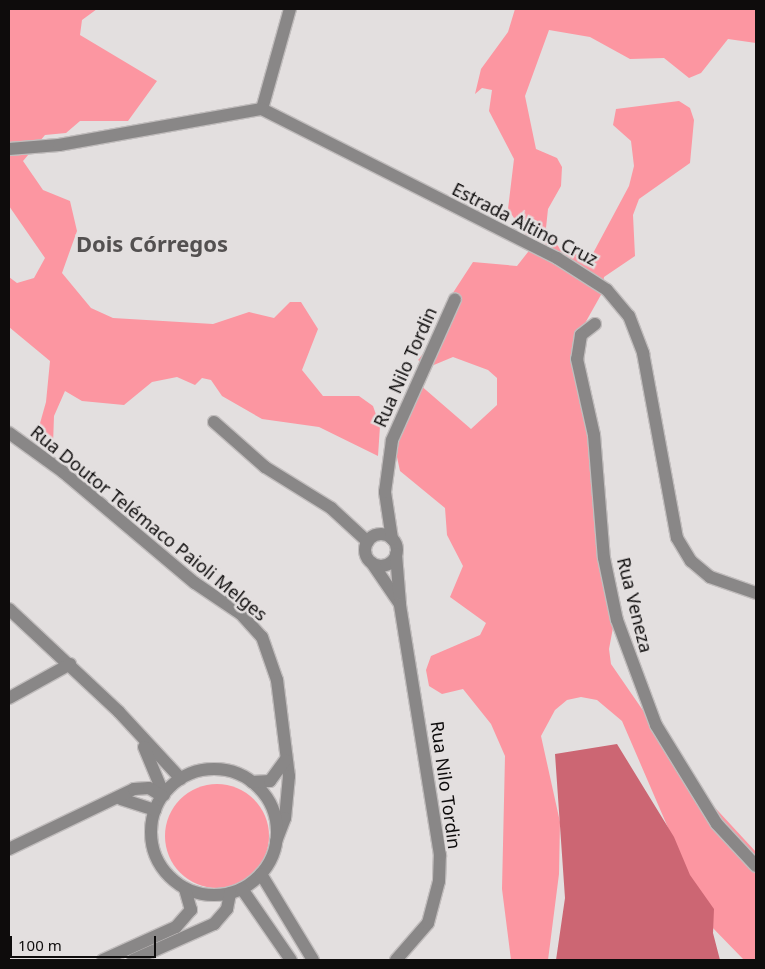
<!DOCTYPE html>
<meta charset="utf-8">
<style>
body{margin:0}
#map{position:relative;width:765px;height:969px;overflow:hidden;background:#e3dfdf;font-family:"Noto Sans",sans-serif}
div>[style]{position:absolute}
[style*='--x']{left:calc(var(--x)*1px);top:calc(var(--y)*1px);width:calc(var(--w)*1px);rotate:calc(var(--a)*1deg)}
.green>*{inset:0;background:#fc96a1}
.round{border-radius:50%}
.water>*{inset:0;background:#cc6673}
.roads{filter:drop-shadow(1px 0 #c1bdbd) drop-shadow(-1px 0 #c1bdbd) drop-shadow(0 1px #c1bdbd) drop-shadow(0 -1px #c1bdbd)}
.minor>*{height:12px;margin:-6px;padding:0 6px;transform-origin:6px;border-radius:6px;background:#898787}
.minor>.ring{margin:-6px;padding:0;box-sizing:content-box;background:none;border:12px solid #898787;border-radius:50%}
span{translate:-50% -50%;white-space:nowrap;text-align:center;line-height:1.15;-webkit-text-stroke:5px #e3dfdf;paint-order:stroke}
.street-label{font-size:18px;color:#0e0c0c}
.district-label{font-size:22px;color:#535050;font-weight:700}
.frame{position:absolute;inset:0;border:10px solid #0e0c0c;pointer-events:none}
.scale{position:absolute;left:10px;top:936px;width:146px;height:22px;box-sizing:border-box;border:2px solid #0e0c0c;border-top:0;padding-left:6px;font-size:15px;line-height:18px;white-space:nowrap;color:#0e0c0c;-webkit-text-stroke:4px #e3dfdf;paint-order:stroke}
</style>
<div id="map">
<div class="green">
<div style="clip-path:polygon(9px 9px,97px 9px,82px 20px,80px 35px,157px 81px,128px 121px,80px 121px,66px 133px,45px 135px,23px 161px,43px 190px,70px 201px,77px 231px,62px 273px,91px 308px,113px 318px,213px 324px,249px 312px,274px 318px,290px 302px,301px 302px,318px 329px,302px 370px,323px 396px,359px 396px,373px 406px,380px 426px,378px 456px,319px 427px,262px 419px,222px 396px,211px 380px,202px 378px,195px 385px,177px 377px,152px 382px,124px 405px,82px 401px,65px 391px,54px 416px,53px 445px,50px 448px,44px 444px,37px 434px,46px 402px,50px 361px,9px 327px,9px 277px,17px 283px,34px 278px,45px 258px,9px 206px)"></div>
<div style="clip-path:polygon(515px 9px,756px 9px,756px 43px,728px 39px,701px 73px,689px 78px,664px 58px,630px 59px,590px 37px,549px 30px,525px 96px,536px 149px,557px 158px,562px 167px,561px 186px,548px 209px,546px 228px,562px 252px,591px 257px,629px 186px,634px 166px,631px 141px,613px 125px,616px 109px,679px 101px,690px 108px,694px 120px,690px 163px,639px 199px,633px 215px,635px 256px,604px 277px,602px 293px,584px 325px,579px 349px,615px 617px,609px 649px,611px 664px,695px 786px,756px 852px,756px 960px,744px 960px,710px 925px,622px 721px,597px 700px,581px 697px,567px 700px,555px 710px,541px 736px,560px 822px,559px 874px,548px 960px,511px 960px,502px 889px,505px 756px,491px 724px,463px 689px,442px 694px,429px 686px,426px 670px,431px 656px,480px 635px,486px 623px,450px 597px,463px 566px,447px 535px,445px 508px,400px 471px,394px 443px,419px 384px,471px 429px,497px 405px,497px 378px,488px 370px,453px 357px,429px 367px,418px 360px,442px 330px,447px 302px,473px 262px,517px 266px,528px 252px,528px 239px,508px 209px,514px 159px,489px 111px,492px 90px,482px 88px,475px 94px,481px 69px,508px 32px)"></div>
<div class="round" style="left:165px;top:784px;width:104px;height:104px"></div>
</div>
<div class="water">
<div style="clip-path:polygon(617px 744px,674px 837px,690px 875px,714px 909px,713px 933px,720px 960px,556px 960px,565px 898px,555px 754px)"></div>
</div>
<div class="roads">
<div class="minor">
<div style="--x:262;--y:109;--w:330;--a:26.8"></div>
<div style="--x:557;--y:258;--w:59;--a:32.6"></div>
<div style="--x:607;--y:290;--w:34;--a:50"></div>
<div style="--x:629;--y:316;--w:40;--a:69"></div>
<div style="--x:643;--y:353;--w:188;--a:79.6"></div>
<div style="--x:677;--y:538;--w:27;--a:59"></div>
<div style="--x:691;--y:561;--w:25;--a:40"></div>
<div style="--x:710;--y:577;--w:49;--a:19.2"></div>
<div style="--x:262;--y:109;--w:104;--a:-74.4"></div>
<div style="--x:9;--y:149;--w:50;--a:-4.6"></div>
<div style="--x:59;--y:145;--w:206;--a:-10.1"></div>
<div style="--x:595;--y:324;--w:18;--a:142"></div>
<div style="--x:581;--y:335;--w:24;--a:99"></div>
<div style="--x:577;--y:359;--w:78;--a:77.4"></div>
<div style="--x:594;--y:435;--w:123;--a:85.4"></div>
<div style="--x:604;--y:558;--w:63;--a:78.2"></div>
<div style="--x:617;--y:620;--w:112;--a:69.6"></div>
<div style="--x:656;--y:725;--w:116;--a:58.4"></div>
<div style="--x:717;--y:824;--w:57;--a:47.1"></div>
<div style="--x:214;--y:422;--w:68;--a:41.4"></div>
<div style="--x:265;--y:467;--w:78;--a:31.8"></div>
<div style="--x:331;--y:508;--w:50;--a:42.6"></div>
<div style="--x:9;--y:433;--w:67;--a:35.8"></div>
<div style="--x:63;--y:472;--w:172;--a:40.1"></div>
<div style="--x:195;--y:583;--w:55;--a:34"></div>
<div style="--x:241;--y:614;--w:31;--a:48"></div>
<div style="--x:262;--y:637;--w:46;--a:70.8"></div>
<div style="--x:277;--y:680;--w:97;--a:82.9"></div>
<div style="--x:289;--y:776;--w:42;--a:95.4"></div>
<div style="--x:285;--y:818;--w:25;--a:111"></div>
<div class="ring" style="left:365px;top:534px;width:20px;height:20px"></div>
<div style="--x:392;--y:539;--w:48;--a:-98.5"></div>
<div style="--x:385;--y:492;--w:52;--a:-82.3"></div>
<div style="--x:392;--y:440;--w:154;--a:-65.9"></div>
<div style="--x:372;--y:563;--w:50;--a:55.7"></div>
<div style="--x:400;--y:604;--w:50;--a:-94.6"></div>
<div style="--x:9;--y:609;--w:151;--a:43.1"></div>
<div style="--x:119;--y:712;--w:91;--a:47.2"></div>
<div style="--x:9;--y:698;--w:70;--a:-29.1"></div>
<div style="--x:144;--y:747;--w:52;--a:67.4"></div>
<div class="ring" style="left:151px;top:769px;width:114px;height:114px"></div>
<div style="--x:252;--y:782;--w:18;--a:-3"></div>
<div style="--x:270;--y:781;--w:26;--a:-54"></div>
<div style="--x:121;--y:799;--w:36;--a:18"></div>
<div style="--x:9;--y:849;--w:139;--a:-25.6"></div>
<div style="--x:134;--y:789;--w:15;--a:-4"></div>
<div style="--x:149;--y:788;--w:15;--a:32"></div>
<div style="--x:261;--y:874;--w:100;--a:58.8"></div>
<div style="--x:242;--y:889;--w:86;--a:55.4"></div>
<div style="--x:103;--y:960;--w:80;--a:-24.3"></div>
<div style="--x:176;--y:927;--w:23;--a:-49"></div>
<div style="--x:191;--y:910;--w:22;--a:-106"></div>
<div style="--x:133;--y:960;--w:89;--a:-24"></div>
<div style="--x:214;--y:924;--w:20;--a:-49"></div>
<div style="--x:227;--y:909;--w:16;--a:-79"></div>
<div style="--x:396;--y:960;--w:49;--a:-49.1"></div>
<div style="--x:428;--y:923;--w:43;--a:-75.3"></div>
<div style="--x:439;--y:881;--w:26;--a:-88"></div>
<div style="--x:440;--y:855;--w:254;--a:-99.1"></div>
</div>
</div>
<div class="street-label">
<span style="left:525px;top:224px;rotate:27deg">Estrada Altino Cruz</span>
<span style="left:405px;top:367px;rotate:-66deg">Rua Nilo Tordin</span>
<span style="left:149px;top:523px;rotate:39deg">Rua Doutor Telémaco Paioli Melges</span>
<span style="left:635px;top:605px;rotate:76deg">Rua Veneza</span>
<span style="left:446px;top:785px;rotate:82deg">Rua Nilo Tordin</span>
</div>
<div class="district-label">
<span style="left:152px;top:244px">Dois Córregos</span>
</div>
<div class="frame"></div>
<div class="scale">100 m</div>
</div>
